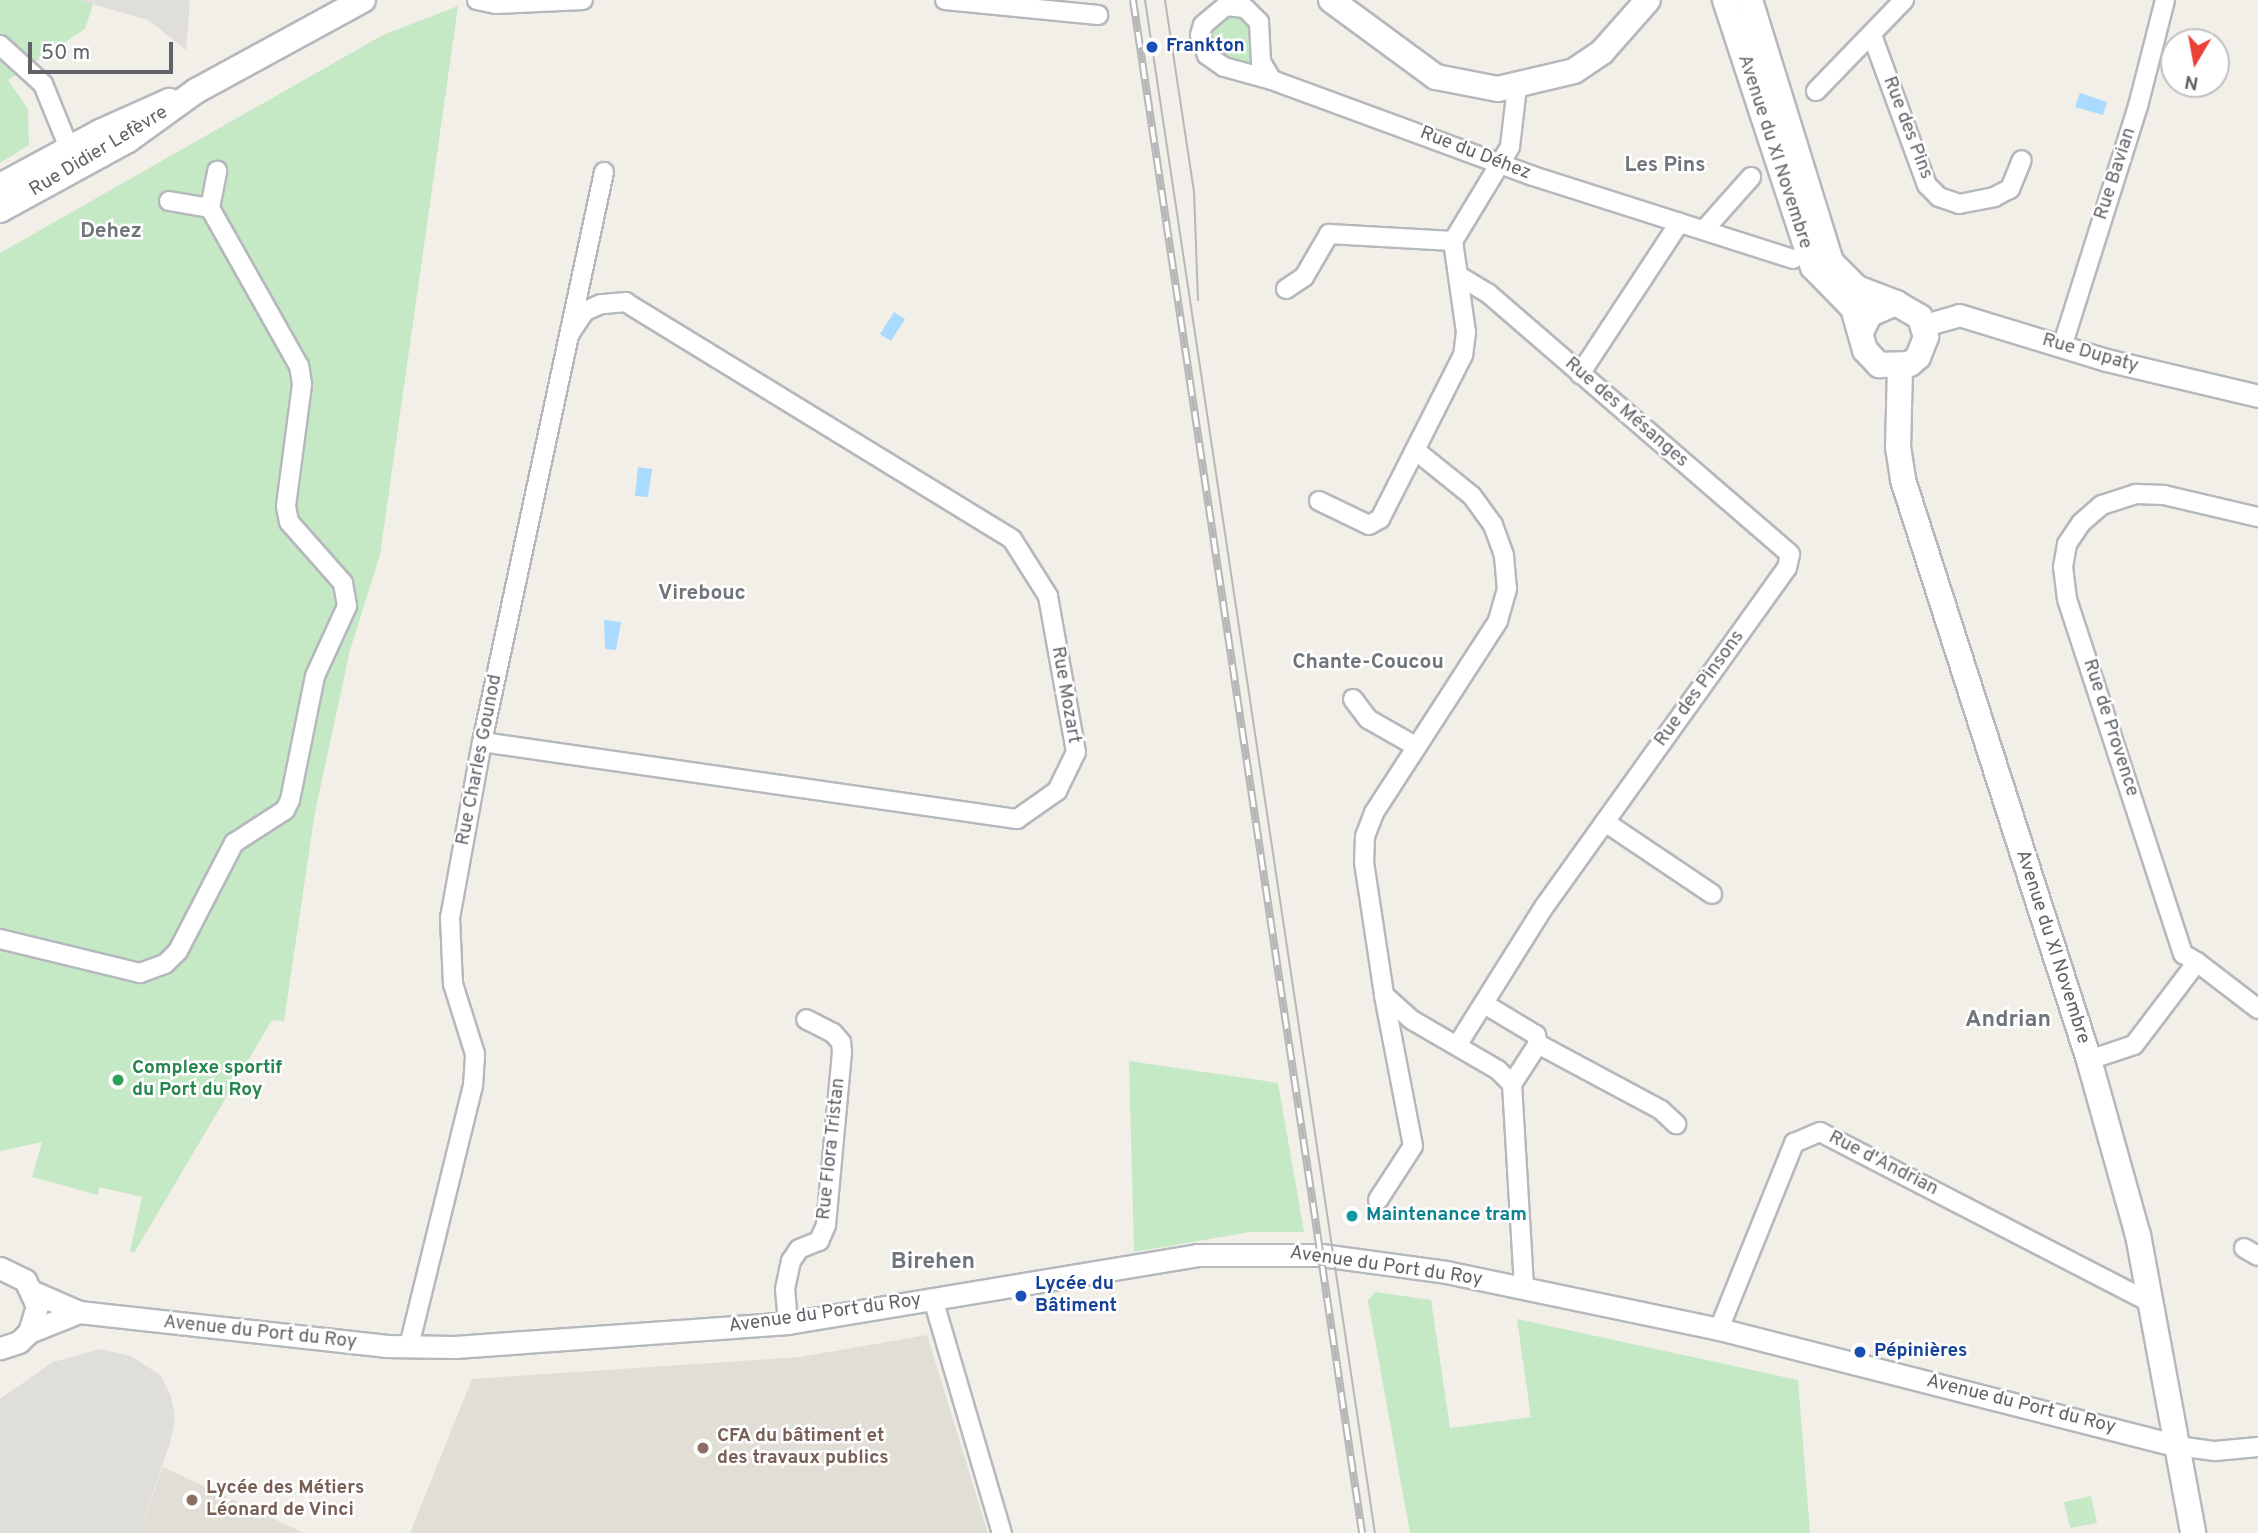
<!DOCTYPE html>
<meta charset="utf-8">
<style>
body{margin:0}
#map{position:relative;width:2258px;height:1533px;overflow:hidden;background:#f1efe8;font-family:Overpass,sans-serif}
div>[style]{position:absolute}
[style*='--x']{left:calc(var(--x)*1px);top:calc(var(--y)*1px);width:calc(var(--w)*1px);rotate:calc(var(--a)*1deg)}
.industrial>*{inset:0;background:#e0deda}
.education>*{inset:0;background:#e1ded6}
.green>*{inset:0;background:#c5e8c5}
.water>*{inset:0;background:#aadaff}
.roads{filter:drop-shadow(2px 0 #b5b8bc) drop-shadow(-2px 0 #b5b8bc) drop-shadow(0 2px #b5b8bc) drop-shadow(0 -2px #b5b8bc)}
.minor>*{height:18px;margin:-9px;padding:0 9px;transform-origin:9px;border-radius:9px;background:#fff}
.tertiary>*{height:21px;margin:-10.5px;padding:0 10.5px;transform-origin:10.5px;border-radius:10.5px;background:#fff}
.secondary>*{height:24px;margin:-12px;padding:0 12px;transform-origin:12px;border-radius:12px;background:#fff}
.tram>*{height:2px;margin:-1px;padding:0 1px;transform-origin:1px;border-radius:1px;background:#b6b7b8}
.rail>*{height:8px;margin-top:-4px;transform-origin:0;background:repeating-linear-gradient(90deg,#fff 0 16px,#b6b7b8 0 32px);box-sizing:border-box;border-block:2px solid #b6b7b8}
.dots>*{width:19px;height:19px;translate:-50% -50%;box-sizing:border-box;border:4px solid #fff;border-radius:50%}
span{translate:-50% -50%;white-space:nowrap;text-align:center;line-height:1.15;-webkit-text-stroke:5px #fff;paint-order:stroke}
.transit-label{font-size:19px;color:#164399;font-weight:700}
.left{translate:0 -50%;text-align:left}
.street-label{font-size:19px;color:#5f6368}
.leisure-label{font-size:19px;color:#27864d;font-weight:700}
.culture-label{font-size:19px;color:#0d838f;font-weight:700}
.education-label{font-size:19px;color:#785e54;font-weight:700}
.neighbourhood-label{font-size:21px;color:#70757a;font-weight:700}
.quarter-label{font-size:23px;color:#70757a;font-weight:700}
.north{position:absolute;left:2160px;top:28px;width:70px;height:70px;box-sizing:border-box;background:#fff;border:2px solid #bfc1c3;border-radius:50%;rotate:190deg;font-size:19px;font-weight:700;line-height:28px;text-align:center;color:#5f6368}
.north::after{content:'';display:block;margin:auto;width:24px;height:32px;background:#ea4335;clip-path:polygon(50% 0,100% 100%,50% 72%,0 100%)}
.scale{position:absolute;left:28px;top:42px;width:145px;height:32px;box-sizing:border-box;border:4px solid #5f6368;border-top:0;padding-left:9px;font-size:21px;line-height:24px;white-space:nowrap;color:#5f6368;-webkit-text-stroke:5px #fff;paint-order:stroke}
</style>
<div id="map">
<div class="industrial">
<div style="clip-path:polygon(79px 0,190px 0,186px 50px,148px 20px)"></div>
<div style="clip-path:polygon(100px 1349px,131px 1356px,160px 1375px,171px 1396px,175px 1418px,170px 1443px,139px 1533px,0 1533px,0 1399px,53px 1362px)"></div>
</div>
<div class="education">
<div style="clip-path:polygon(927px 1335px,988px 1533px,410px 1533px,472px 1379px,800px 1357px)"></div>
<div style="clip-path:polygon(163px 1467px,304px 1533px,139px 1533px)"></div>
</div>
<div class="green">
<div style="clip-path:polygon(0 0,79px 0,93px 4px,85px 29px,8px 80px,28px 109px,29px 145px,0 163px)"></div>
<div style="clip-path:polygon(458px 6px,380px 555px,350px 650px,315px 812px,284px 1021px,272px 1020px,134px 1253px,130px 1251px,142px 1197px,99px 1187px,98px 1195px,32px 1177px,42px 1142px,0 1151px,0 253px,383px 35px)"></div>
<div style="clip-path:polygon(1226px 13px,1242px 15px,1254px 27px,1255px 69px,1212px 52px,1208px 30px)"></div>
<div style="clip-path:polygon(1129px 1061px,1278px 1083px,1304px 1232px,1250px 1232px,1134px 1252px)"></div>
<div style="clip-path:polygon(1375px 1292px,1431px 1300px,1450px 1428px,1531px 1417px,1517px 1319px,1798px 1380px,1810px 1533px,1410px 1533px,1368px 1301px)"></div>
<div style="clip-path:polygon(2091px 1496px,2097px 1523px,2070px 1528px,2064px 1502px)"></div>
</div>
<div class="water">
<div style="clip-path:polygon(2080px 93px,2107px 102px,2103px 115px,2075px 107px)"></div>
<div style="clip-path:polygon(894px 312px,905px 319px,891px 341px,880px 334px)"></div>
<div style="clip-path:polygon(638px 467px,652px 469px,648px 497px,635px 496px)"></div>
<div style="clip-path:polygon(604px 620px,621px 622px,616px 650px,605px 649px)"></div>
</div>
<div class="roads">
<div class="minor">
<div style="--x:477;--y:0;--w:19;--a:12"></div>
<div style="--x:496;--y:4;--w:87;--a:-2.6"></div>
<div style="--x:945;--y:0;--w:154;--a:5.6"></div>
<div style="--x:1226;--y:6;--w:19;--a:6"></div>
<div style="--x:1245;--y:8;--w:20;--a:45"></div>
<div style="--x:1259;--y:22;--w:40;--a:87.1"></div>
<div style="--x:1261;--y:62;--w:21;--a:59"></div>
<div style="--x:1272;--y:80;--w:50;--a:-164.8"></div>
<div style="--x:1224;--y:67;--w:21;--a:-145"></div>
<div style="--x:1207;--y:55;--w:21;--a:-109"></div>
<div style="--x:1200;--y:35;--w:10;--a:-73"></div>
<div style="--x:1203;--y:25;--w:30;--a:-40"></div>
<div style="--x:1872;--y:35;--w:160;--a:69.9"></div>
<div style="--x:1927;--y:185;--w:17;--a:45"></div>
<div style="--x:1939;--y:197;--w:21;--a:19"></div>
<div style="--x:1959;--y:204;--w:36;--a:-11"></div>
<div style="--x:1994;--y:197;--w:18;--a:-27"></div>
<div style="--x:2010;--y:189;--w:31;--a:-68"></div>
<div style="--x:0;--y:45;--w:58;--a:42.2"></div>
<div style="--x:43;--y:84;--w:69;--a:67.9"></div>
<div style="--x:69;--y:148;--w:13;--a:108"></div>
<div style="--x:1272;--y:80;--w:278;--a:20.2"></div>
<div style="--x:1533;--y:176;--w:273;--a:17.7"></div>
<div style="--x:1517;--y:87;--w:60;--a:96.7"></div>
<div style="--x:1510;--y:147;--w:110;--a:121.2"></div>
<div style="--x:1453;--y:241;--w:92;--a:81.9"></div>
<div style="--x:1466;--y:332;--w:23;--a:97"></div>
<div style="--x:1463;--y:355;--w:106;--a:116.8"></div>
<div style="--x:1415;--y:450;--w:73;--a:38.9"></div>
<div style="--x:1472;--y:496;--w:36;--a:54"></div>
<div style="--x:1493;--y:525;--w:33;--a:70"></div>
<div style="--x:1504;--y:556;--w:33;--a:85"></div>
<div style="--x:1507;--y:589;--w:33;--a:106"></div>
<div style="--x:1498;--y:621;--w:229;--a:122.9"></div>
<div style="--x:1374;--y:813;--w:25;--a:111"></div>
<div style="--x:1365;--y:836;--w:26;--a:92"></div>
<div style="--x:1364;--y:862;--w:134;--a:81.4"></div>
<div style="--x:1384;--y:995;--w:38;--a:42"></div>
<div style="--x:1412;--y:1020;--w:99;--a:30.2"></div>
<div style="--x:1498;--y:1070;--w:20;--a:45"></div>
<div style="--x:1512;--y:1084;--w:203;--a:86.6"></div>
<div style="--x:1816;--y:91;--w:127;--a:-46"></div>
<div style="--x:169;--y:201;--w:42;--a:9.7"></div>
<div style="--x:1704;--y:230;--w:71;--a:-48.4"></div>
<div style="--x:1286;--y:289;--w:22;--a:-34"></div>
<div style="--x:1304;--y:277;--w:50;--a:-59.8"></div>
<div style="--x:1329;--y:234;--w:124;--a:3.2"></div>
<div style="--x:2062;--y:347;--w:253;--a:-72.5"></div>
<div style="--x:2138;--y:106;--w:109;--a:-75.7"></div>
<div style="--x:1580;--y:374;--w:181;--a:-56.7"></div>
<div style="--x:1319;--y:501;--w:55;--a:25.6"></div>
<div style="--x:1369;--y:525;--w:13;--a:-29"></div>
<div style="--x:1380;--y:519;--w:77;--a:-63.1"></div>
<div style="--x:1353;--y:699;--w:25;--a:53"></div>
<div style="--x:1368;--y:719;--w:56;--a:29.7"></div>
<div style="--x:482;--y:742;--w:541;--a:8.19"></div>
<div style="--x:1017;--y:819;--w:49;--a:-35"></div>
<div style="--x:1057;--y:791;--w:43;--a:-64"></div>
<div style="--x:1076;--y:752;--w:158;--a:-100.2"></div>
<div style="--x:1048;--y:596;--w:67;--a:-122.3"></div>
<div style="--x:1012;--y:539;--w:453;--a:-148.5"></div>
<div style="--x:626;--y:302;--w:25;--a:175"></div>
<div style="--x:601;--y:304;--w:17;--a:156"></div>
<div style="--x:585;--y:311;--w:27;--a:124"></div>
<div style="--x:1605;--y:822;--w:129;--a:33.9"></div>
<div style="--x:0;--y:939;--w:144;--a:13.7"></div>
<div style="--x:140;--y:973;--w:27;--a:-20"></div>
<div style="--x:165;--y:964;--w:18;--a:-45"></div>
<div style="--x:178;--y:951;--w:122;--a:-62.6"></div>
<div style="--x:234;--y:843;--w:61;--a:-32.9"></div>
<div style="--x:285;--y:810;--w:11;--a:-63"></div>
<div style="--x:290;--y:800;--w:126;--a:-78.6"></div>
<div style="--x:315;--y:676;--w:77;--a:-65.4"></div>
<div style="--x:347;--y:606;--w:23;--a:-100"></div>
<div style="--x:343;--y:583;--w:81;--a:-131.5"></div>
<div style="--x:289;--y:522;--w:16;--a:-101"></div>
<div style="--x:286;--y:506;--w:123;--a:-82.5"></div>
<div style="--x:302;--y:384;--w:18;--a:-99"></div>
<div style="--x:299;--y:366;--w:181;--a:-119.4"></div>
<div style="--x:210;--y:208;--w:38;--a:-79"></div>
<div style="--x:2197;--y:962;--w:77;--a:37.6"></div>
<div style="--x:1486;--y:1005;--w:58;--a:31"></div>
<div style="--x:1536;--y:1035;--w:9;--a:77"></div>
<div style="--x:1538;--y:1044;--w:140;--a:28.2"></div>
<div style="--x:1661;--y:1110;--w:21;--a:43"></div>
<div style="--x:1458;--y:1044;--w:162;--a:-57.9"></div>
<div style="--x:1544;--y:907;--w:417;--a:-54.4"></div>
<div style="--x:1787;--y:568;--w:14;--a:-78"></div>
<div style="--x:1790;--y:554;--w:398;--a:-139.2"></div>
<div style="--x:1489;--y:294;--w:35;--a:-149"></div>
<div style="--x:2089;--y:1060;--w:47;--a:-18.4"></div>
<div style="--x:2134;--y:1045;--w:104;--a:-52.8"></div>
<div style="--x:2197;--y:962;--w:16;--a:-150"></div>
<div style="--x:2183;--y:954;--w:373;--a:-108.1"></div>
<div style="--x:2067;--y:599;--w:32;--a:-97"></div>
<div style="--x:2063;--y:567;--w:23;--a:-80"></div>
<div style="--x:2067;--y:544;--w:25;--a:-56"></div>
<div style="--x:2081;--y:523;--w:28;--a:-41"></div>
<div style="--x:2102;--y:505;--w:36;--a:-18"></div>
<div style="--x:2136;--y:494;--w:28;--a:2"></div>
<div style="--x:2164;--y:495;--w:97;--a:13.2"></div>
<div style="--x:1512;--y:1084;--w:48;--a:-57"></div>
<div style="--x:1378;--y:1200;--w:64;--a:-57.1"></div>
<div style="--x:1413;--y:1146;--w:154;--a:-100.9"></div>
<div style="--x:2244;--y:1248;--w:16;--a:30"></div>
<div style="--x:933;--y:1299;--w:244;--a:73.6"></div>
<div style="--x:788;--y:1323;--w:34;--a:-95"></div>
<div style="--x:785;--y:1289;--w:29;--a:-78"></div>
<div style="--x:791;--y:1261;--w:14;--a:-56"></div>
<div style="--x:799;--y:1249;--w:22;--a:-22"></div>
<div style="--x:819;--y:1241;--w:17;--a:-66"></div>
<div style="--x:826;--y:1225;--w:173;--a:-84.7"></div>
<div style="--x:842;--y:1053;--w:11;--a:-95"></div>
<div style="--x:841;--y:1042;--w:12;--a:-132"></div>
<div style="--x:833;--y:1033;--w:30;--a:-153"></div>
<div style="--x:1719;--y:1329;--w:201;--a:-68"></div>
<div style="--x:1794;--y:1143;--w:28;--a:-23"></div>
<div style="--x:1820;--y:1132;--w:370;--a:27.3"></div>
<div style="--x:409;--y:1346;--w:269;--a:-76.2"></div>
<div style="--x:473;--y:1085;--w:31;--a:-86"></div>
<div style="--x:475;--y:1054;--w:73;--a:-107.4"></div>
<div style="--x:453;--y:984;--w:66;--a:-92.6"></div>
<div style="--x:450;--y:918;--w:179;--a:-79.7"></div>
<div style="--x:482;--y:742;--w:583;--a:-77.92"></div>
<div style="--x:2178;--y:1446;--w:37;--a:8"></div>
<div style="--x:2215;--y:1451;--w:43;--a:-5.3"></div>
</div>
<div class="tertiary">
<div style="--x:1925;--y:325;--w:35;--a:-16"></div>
<div style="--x:1959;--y:315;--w:154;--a:17"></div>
<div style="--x:2106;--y:360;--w:156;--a:13.3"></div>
<div style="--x:0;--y:1268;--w:28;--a:26"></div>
<div style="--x:25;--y:1280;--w:29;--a:65"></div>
<div style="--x:37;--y:1306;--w:27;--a:107"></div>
<div style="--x:29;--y:1332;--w:14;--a:135"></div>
<div style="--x:19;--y:1342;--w:20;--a:162"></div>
<div style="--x:33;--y:1292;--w:50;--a:23.5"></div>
<div style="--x:79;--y:1312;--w:308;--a:6.3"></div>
<div style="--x:385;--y:1346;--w:70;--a:0.8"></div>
<div style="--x:455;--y:1347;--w:334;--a:-4.1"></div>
<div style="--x:788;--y:1323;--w:415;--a:-9.4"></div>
<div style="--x:1197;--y:1255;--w:124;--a:0"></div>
<div style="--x:1321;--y:1255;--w:126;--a:7.7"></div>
<div style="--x:1446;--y:1272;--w:279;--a:11.8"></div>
<div style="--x:1719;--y:1329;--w:474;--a:14.3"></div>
<div style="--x:29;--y:1332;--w:54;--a:-21.8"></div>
</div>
<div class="secondary">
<div style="--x:1331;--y:0;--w:130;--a:36.3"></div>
<div style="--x:1436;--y:77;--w:63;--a:11"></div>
<div style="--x:1498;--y:89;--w:78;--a:-13.3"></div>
<div style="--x:1574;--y:71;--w:34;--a:-34"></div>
<div style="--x:1602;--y:52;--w:69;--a:-48.5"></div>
<div style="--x:1725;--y:0;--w:281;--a:71.8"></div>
<div style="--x:1813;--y:267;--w:57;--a:45.7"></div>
<div style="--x:1853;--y:308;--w:44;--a:74.1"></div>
<div style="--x:1865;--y:350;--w:21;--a:47"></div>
<div style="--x:1879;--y:365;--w:31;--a:-2"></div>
<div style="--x:1910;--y:364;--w:11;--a:-41"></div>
<div style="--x:1918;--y:357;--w:22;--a:-68"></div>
<div style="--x:1926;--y:337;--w:21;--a:-107"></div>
<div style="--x:1920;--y:317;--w:28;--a:-150"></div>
<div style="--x:1896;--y:303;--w:28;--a:157"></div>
<div style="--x:1870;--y:314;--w:18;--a:117"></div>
<div style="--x:1750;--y:0;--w:274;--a:72.8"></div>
<div style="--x:1831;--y:262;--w:37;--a:45"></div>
<div style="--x:1857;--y:288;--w:42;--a:21"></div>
<div style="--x:0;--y:186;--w:114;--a:-28.4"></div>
<div style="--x:100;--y:132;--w:76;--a:-24.2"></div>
<div style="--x:0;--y:210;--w:146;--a:-28.7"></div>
<div style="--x:128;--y:140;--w:84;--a:-35.8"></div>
<div style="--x:196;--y:91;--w:190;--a:-28.6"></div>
<div style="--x:1900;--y:367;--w:80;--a:91.4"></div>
<div style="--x:1898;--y:447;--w:33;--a:81"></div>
<div style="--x:1903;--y:480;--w:609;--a:72.22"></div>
<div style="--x:2089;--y:1060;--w:182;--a:74.4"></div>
<div style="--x:2138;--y:1235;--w:303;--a:79.5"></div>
</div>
</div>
<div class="tram">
<div style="--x:1145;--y:0;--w:1550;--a:81.47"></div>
<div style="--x:1165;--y:0;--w:193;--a:81.4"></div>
<div style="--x:1194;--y:191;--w:109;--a:87.9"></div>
</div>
<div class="rail">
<div style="--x:1133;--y:0;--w:1550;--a:81.5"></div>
</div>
<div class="dots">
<div style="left:1152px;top:47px;background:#1a4fb4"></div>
<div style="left:118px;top:1080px;background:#2e9e5b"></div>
<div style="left:1352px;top:1216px;background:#0f9aa8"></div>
<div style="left:1021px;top:1296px;background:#1a4fb4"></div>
<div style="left:1860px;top:1352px;background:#1a4fb4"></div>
<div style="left:703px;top:1448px;background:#8d6e63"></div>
<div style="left:192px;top:1500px;background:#8d6e63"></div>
</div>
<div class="transit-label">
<span class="left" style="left:1166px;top:47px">Frankton</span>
<span class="left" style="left:1035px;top:1296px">Lycée du<br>Bâtiment</span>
<span class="left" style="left:1874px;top:1352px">Pépinières</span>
</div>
<div class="street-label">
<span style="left:1907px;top:128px;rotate:69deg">Rue des Pins</span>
<span style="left:99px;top:152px;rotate:-31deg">Rue Didier Lefèvre</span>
<span style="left:1774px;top:152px;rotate:72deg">Avenue du XI Novembre</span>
<span style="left:1475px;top:154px;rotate:21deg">Rue du Déhez</span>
<span style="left:2116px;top:174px;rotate:-72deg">Rue Bavian</span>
<span style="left:2090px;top:354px;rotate:16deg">Rue Dupaty</span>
<span style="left:1626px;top:413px;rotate:41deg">Rue des Mésanges</span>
<span style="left:1700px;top:689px;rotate:-54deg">Rue des Pinsons</span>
<span style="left:1065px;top:695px;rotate:80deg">Rue Mozart</span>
<span style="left:2110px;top:728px;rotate:72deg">Rue de Provence</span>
<span style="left:480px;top:760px;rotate:-79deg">Rue Charles Gounod</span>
<span style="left:2052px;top:947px;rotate:72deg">Avenue du XI Novembre</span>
<span style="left:832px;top:1149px;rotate:-84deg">Rue Flora Tristan</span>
<span style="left:1883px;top:1164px;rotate:27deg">Rue d'Andrian</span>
<span style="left:1386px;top:1267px;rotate:8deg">Avenue du Port du Roy</span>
<span style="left:825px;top:1314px;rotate:-8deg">Avenue du Port du Roy</span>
<span style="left:260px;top:1333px;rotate:6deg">Avenue du Port du Roy</span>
<span style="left:2021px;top:1405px;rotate:14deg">Avenue du Port du Roy</span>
</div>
<div class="leisure-label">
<span class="left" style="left:132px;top:1080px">Complexe sportif<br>du Port du Roy</span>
</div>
<div class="culture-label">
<span class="left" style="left:1366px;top:1216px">Maintenance tram</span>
</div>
<div class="education-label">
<span class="left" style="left:717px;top:1448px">CFA du bâtiment et<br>des travaux publics</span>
<span class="left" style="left:206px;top:1500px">Lycée des Métiers<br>Léonard de Vinci</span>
</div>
<div class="neighbourhood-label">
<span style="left:1665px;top:166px">Les Pins</span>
<span style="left:111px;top:232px">Dehez</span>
<span style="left:702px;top:594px">Virebouc</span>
<span style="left:1368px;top:663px">Chante-Coucou</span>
</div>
<div class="quarter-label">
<span style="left:2008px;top:1021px">Andrian</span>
<span style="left:933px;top:1263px">Birehen</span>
</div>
<div class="north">N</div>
<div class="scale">50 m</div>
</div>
